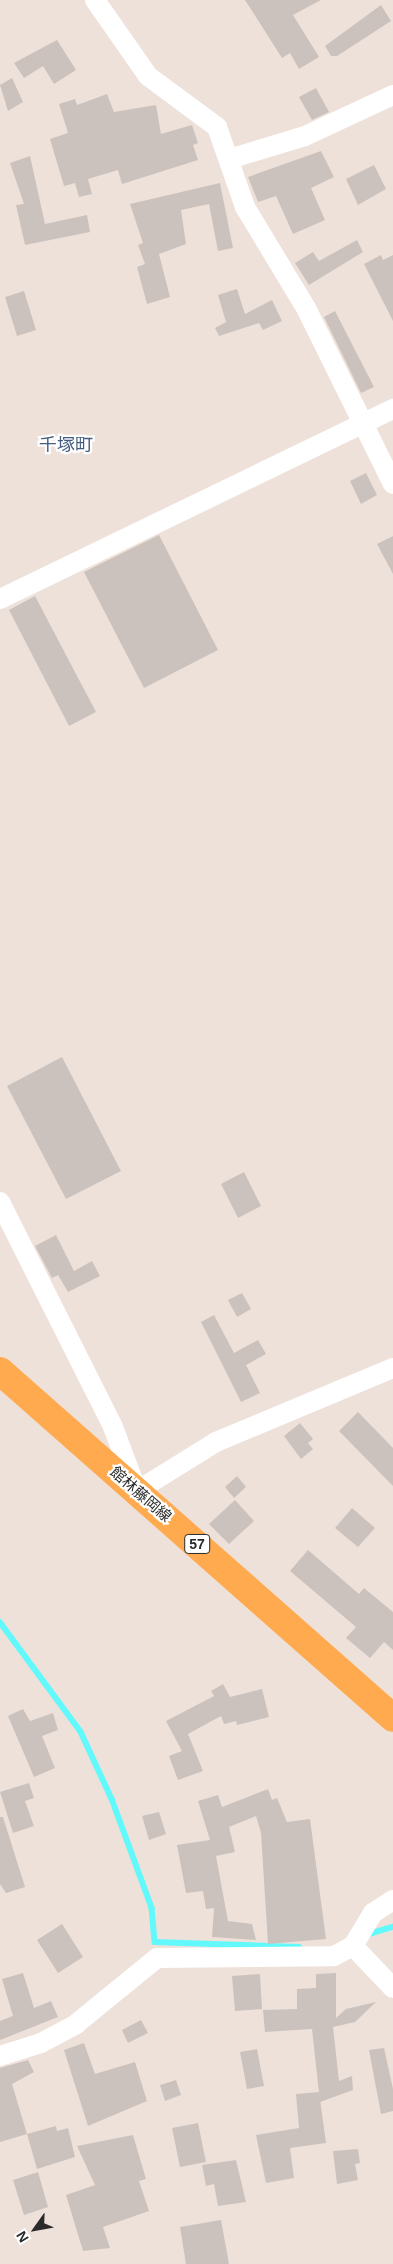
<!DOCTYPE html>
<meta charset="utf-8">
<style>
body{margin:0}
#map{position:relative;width:393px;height:2264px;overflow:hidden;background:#eee1da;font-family:Helvetica,"Noto Sans JP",sans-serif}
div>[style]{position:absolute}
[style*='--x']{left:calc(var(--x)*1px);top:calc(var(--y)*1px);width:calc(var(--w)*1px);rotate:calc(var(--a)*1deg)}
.stream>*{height:5.5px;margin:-2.75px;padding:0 2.75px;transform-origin:2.75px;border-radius:2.75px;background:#61f9fc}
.building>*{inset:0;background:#ccc2bd}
.minor>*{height:20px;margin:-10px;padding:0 10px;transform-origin:10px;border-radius:10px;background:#fff}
.primary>*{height:28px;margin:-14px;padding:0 14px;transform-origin:14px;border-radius:14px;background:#ffaa4e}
span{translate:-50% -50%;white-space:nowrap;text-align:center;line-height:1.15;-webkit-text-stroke:4.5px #fff;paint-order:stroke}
.shield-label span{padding:1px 4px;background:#fff;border:1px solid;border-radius:4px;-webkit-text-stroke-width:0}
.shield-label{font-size:14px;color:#2a2a2a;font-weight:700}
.street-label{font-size:15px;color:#2a2a2a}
.quarter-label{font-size:18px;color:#455e80}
.north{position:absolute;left:10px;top:2204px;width:50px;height:50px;-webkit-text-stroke:4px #fff;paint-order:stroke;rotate:238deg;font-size:14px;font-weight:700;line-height:20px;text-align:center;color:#2a2a2a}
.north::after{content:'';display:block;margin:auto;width:18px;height:22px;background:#2a2a2a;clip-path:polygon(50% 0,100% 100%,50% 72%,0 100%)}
</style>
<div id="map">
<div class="stream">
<div style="--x:0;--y:1622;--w:137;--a:53.6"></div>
<div style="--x:81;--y:1732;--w:74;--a:65.2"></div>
<div style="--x:112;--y:1799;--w:116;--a:69.8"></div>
<div style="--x:152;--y:1908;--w:34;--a:85"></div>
<div style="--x:155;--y:1942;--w:144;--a:2"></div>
<div style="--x:366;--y:1935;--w:28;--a:-17"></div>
</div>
<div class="building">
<div style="clip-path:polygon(245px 0,321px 0,293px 15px,319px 57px,299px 69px,290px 53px,282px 58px)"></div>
<div style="clip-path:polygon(381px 5px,391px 21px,337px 56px,331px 56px,325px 46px)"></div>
<div style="clip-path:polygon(57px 40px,76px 70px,54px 84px,43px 66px,24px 78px,14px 63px)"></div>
<div style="clip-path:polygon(12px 78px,23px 102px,8px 111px,0 85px)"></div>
<div style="clip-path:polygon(316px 88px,329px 112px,312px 120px,299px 97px)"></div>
<div style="clip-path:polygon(107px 94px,114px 112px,156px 105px,161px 134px,192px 125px,198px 143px,193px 145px,198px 160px,122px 184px,118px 170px,88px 179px,92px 194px,79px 197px,75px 183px,64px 186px,50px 139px,68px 133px,59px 104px,75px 99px,77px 105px)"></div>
<div style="clip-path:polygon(321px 151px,334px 177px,311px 188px,325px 220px,293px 234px,276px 196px,258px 202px,248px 177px)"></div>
<div style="clip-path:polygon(30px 156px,45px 224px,87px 215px,90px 232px,25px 245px,16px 205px,24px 204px,10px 163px)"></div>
<div style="clip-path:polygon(374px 165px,386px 189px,358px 205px,346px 179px)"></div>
<div style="clip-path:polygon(220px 183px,233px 248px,218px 251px,209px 204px,181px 210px,186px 244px,159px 254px,170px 297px,147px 304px,137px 267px,145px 264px,138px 245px,143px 243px,130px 204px)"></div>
<div style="clip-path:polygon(357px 240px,363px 252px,309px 285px,295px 263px,313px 252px,319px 261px)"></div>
<div style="clip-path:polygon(381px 255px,383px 260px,393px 255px,393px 321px,364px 264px)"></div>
<div style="clip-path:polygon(237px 289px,245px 314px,272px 300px,282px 321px,263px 330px,259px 323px,219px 336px,215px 328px,226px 322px,218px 295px)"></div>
<div style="clip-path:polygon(24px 291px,36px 330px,17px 336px,5px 297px)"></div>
<div style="clip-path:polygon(335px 311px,374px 387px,361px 393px,324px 317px)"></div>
<div style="clip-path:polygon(366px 473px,377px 495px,361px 504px,350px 481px)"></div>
<div style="clip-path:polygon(159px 535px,218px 650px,144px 688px,84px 572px)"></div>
<div style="clip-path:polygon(393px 536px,393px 574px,377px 544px)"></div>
<div style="clip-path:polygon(35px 596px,96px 712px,69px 726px,9px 610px)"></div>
<div style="clip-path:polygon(62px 1057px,121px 1171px,66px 1199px,7px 1086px)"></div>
<div style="clip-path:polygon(244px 1172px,261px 1206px,238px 1218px,221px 1184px)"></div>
<div style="clip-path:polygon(56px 1235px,74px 1271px,92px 1261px,100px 1276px,68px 1292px,58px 1275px,52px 1278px,35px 1246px)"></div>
<div style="clip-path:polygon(242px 1293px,251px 1309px,237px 1317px,228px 1300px)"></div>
<div style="clip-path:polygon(214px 1315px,234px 1353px,258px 1340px,266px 1354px,246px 1365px,260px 1393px,241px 1402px,201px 1322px)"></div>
<div style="clip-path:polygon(358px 1412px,393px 1448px,393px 1486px,339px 1431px)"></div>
<div style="clip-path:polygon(300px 1423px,313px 1439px,308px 1443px,313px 1449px,301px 1459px,284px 1436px)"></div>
<div style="clip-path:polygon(237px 1476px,246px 1487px,234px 1498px,225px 1487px)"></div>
<div style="clip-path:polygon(235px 1500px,254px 1521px,229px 1544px,209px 1524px)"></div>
<div style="clip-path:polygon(352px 1508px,375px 1528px,358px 1547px,335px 1528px)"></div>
<div style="clip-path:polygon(308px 1550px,359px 1594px,364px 1588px,393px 1612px,393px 1650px,384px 1642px,370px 1658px,346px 1638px,356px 1627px,290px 1571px)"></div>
<div style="clip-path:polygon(223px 1684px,230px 1697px,262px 1689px,269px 1717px,237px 1725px,236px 1721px,224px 1724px,221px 1716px,188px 1734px,203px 1771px,178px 1780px,169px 1756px,182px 1751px,166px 1721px,214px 1696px,211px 1691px)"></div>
<div style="clip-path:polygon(23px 1709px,30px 1721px,53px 1713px,58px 1730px,42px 1736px,55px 1768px,34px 1777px,8px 1716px)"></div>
<div style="clip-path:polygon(29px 1783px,34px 1798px,25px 1801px,34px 1826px,13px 1833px,0 1792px)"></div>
<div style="clip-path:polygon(268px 1789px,272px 1800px,277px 1798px,287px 1822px,310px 1819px,326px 1939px,268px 1944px,261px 1833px,256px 1816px,229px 1827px,235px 1852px,216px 1856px,228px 1921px,252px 1924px,256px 1940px,212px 1937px,214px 1908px,206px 1909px,203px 1891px,186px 1893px,177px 1845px,210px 1840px,198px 1801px,218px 1795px,222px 1807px)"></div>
<div style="clip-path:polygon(159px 1812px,166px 1834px,149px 1840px,142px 1816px)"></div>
<div style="clip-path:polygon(0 1817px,3px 1817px,25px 1887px,6px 1893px,0 1884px)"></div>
<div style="clip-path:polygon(62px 1924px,83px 1957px,58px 1973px,37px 1940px)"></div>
<div style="clip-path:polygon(23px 1973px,34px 2008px,51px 2001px,58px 2017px,0 2040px,0 2021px,13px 2016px,2px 1979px)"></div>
<div style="clip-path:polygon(336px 1973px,336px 2018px,346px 2009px,376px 2002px,355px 2022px,333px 2027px,339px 2081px,352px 2076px,353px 2090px,320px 2102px,312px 2029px,265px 2032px,263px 2010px,297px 2009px,297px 1989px,316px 1988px,316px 1974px)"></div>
<div style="clip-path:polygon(260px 1974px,262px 2009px,235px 2011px,232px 1976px)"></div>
<div style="clip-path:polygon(141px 2020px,148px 2033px,128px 2043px,122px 2030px)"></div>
<div style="clip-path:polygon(84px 2043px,95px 2074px,135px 2062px,147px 2101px,88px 2126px,64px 2050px)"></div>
<div style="clip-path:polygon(384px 2048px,393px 2089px,393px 2111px,381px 2114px,369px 2050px)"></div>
<div style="clip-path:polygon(257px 2049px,264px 2086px,247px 2089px,240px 2052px)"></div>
<div style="clip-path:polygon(28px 2060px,34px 2072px,12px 2084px,27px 2134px,0 2142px,0 2068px)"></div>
<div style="clip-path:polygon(176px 2080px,181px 2095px,165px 2101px,160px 2085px)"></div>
<div style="clip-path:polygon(319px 2092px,326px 2143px,290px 2148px,294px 2178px,266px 2183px,256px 2135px,299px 2128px,296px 2094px)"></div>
<div style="clip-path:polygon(198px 2123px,206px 2162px,180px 2167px,172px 2128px)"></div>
<div style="clip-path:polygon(56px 2126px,57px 2131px,68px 2128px,75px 2157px,37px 2169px,27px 2134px)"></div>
<div style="clip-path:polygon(133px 2135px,146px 2179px,139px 2181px,149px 2211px,103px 2227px,110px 2248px,83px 2251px,66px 2195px,95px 2185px,77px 2146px)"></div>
<div style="clip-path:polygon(358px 2149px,360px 2163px,355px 2164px,358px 2180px,337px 2184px,333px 2151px)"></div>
<div style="clip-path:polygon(236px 2160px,246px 2202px,218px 2206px,214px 2184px,206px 2186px,202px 2165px)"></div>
<div style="clip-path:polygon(38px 2172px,48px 2207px,24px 2215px,13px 2180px)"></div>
<div style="clip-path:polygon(221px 2220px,229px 2264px,186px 2264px,180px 2227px)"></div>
</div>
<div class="minor">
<div style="--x:95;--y:0;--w:93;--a:55.1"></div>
<div style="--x:148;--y:76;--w:86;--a:36.5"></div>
<div style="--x:217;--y:127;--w:85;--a:70.7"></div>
<div style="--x:245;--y:207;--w:118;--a:58.9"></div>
<div style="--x:306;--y:308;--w:196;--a:63.7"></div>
<div style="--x:229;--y:159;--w:79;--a:-16.8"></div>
<div style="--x:305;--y:136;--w:97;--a:-25"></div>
<div style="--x:0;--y:599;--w:437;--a:-25.8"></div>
<div style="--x:0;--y:1202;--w:252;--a:63.3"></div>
<div style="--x:113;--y:1427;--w:68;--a:69.4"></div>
<div style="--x:137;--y:1491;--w:93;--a:-31.8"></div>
<div style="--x:216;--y:1442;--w:192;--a:-22.7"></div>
<div style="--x:353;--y:1946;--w:58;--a:46.4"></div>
<div style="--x:0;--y:2056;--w:43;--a:-17.6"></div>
<div style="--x:41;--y:2043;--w:40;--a:-28"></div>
<div style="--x:76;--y:2024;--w:104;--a:-39.2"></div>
<div style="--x:157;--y:1958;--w:177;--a:-0.6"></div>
<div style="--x:334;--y:1956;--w:21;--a:-28"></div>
<div style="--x:353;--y:1946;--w:39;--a:-59"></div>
<div style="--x:373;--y:1913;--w:24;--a:-33"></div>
</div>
<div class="primary">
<div style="--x:0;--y:1371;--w:524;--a:41.44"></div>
</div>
<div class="shield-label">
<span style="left:197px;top:1544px">57</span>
</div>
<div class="street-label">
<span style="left:141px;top:1494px;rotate:41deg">館林藤岡線</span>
</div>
<div class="quarter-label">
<span style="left:66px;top:445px">千塚町</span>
</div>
<div class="north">N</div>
</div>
